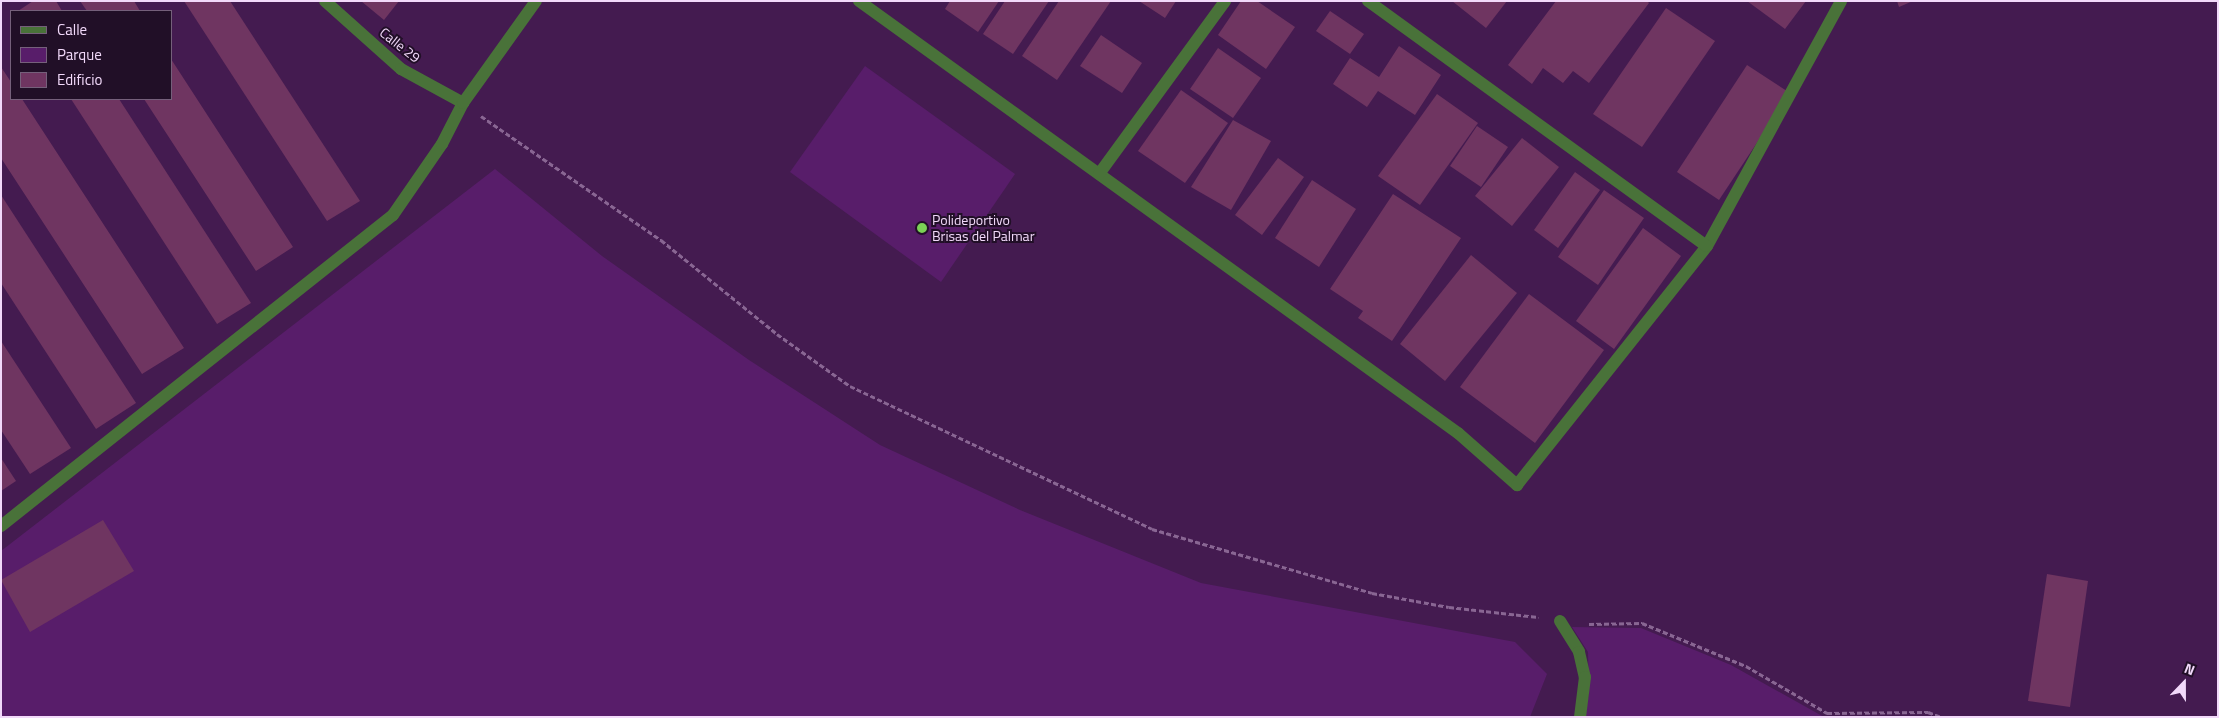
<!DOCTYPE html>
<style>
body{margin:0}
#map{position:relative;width:2219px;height:718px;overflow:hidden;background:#441b50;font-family:"Titillium Web",sans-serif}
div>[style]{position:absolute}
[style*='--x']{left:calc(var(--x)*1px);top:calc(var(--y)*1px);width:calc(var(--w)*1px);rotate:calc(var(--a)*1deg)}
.green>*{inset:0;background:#581d6a}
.building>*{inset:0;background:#6f3561}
.path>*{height:3px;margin-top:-1.5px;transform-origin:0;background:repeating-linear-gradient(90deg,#896693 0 5px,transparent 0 7.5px)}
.minor>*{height:12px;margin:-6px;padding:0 6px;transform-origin:6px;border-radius:6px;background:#497239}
.dots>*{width:14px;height:14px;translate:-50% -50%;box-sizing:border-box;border:2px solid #210f27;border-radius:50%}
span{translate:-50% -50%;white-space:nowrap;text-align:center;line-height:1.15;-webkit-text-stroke:4px #210f27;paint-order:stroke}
.street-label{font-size:14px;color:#f2d9fa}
.poi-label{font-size:14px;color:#f2d9fa}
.left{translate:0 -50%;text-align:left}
.frame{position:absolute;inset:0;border:2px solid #f2d9fa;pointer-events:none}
.legend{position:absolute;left:10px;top:10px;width:162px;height:90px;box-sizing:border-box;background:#210f27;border:1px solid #75607b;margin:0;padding:6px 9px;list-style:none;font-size:15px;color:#f2d9fa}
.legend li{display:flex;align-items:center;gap:10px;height:25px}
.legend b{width:25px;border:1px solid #75607b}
.north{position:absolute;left:2159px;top:658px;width:50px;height:50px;-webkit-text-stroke:4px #210f27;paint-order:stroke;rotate:22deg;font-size:14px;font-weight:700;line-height:20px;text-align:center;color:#f2d9fa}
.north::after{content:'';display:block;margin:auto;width:18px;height:22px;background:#f2d9fa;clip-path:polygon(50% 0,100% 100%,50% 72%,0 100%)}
</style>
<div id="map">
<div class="green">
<div style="clip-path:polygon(865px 66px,1015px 174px,941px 282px,790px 172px)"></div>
<div style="clip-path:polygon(495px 169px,602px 256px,749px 360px,880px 445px,1020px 510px,1201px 583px,1515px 642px,1547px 674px,1530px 717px,1px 717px,1px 551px)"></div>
<div style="clip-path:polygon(1572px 627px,1641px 628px,1731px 665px,1824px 717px,1585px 717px,1589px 693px,1588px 652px)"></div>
</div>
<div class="building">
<div style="clip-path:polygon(33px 1px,56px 1px,62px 11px,18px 11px)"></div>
<div style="clip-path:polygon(80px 1px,134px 1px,140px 11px,87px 11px)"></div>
<div style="clip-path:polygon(184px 1px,230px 1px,360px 201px,327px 221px)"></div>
<div style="clip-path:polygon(361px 1px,399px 1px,384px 20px)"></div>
<div style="clip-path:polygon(950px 1px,999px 1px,978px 32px,945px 9px)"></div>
<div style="clip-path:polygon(1005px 1px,1049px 1px,1013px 54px,983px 34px)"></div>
<div style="clip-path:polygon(1059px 1px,1111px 1px,1057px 80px,1022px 56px)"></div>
<div style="clip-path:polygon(1139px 1px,1176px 1px,1165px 18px)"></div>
<div style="clip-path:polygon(1241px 1px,1257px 1px,1295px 27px,1266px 69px,1218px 35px)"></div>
<div style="clip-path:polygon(1452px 1px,1507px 1px,1486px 28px)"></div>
<div style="clip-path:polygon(1556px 1px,1647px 1px,1649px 3px,1589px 83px,1573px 71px,1563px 83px,1543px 68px,1532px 84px,1508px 65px)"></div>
<div style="clip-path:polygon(1747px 1px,1806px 1px,1785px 29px)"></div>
<div style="clip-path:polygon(1897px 1px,1913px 1px,1899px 7px)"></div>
<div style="clip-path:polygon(1666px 8px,1715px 41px,1642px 147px,1593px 114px)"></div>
<div style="clip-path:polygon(1330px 11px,1364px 34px,1350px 54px,1316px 31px)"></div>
<div style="clip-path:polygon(1101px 35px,1142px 63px,1122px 93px,1080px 66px)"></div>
<div style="clip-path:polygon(1399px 46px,1441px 75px,1415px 115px,1378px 91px,1367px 107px,1333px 84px,1350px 58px,1379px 77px)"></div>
<div style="clip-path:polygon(1218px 48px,1261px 78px,1233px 118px,1190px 89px)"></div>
<div style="clip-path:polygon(171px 59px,293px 247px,256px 271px,144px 99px,171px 99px)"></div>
<div style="clip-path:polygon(1747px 65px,1790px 93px,1719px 200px,1677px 172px)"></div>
<div style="clip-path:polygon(1px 67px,11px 82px,11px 99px,22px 99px,184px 348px,142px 374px,1px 158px)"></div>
<div style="clip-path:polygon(1181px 90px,1228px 123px,1185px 183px,1138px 151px)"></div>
<div style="clip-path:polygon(1437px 94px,1478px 123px,1420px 205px,1378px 176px)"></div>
<div style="clip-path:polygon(71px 99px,119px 99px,251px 303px,217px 324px)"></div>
<div style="clip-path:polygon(1233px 120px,1271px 141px,1231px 210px,1191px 187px)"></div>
<div style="clip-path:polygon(1477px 126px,1508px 147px,1481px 187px,1450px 166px)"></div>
<div style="clip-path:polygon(1522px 138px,1559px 167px,1512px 226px,1475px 196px)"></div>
<div style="clip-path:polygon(1278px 158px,1304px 177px,1262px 235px,1235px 215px)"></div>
<div style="clip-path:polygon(1575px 172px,1600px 190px,1558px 248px,1534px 230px)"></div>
<div style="clip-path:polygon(1312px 180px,1356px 209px,1319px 267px,1275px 238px)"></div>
<div style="clip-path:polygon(1604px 190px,1644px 218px,1598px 285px,1558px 257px)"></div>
<div style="clip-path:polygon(1393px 194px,1461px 238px,1392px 341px,1358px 318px,1363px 311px,1330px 289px)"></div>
<div style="clip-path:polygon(1px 195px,136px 403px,96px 429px,1px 283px)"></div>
<div style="clip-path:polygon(1643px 228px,1681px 256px,1614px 349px,1576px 321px)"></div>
<div style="clip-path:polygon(1471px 255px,1517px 293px,1445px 381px,1400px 344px)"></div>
<div style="clip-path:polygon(1529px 294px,1604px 350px,1535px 443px,1460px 387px)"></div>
<div style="clip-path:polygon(1px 341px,71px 448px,30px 474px,1px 430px)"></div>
<div style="clip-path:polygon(1px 458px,16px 481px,1px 491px)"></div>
<div style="clip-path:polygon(103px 520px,134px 571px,30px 632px,1px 580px)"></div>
<div style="clip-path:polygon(2047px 574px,2088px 581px,2070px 707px,2028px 701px)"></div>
</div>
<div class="path">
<div style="--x:481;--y:116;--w:219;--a:34.6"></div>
<div style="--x:661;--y:240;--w:149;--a:39"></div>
<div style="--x:777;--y:334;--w:90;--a:35.5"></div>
<div style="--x:850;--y:386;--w:334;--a:25.3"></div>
<div style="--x:1152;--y:529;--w:229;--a:16.2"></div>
<div style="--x:1372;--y:593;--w:78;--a:10.3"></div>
<div style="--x:1449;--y:607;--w:90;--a:6.4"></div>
<div style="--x:1589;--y:624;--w:53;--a:-1.1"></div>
<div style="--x:1642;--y:623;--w:113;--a:22.5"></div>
<div style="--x:1746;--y:666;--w:94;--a:30.1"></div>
<div style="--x:1827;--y:713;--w:101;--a:-0.6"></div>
<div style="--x:1928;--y:712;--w:14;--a:21"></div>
</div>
<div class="minor">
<div style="--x:325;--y:1;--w:102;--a:41.8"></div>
<div style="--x:401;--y:69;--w:71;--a:28.7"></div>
<div style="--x:859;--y:1;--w:739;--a:35.8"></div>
<div style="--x:1458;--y:433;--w:79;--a:41.4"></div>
<div style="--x:1517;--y:485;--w:305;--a:-51.5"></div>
<div style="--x:1707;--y:246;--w:279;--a:-61.3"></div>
<div style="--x:1368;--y:1;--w:418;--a:35.9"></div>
<div style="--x:1099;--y:174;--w:214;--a:-53.9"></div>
<div style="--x:1;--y:526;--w:500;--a:-38.43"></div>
<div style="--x:393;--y:215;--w:86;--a:-55.4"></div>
<div style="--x:442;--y:144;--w:46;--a:-62.9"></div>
<div style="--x:463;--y:103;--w:125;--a:-54.4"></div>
<div style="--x:1560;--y:621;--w:36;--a:58"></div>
<div style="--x:1579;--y:652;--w:26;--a:77"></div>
<div style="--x:1585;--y:677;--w:40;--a:97.1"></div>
</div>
<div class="dots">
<div style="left:922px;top:228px;background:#7bd156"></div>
</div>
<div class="street-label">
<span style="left:400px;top:45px;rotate:38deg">Calle 29</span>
</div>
<div class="poi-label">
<span class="left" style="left:932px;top:228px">Polideportivo<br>Brisas del Palmar</span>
</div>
<div class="frame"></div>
<ul class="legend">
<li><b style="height:6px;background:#497239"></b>Calle</li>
<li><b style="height:14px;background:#581d6a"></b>Parque</li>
<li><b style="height:14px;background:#6f3561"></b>Edificio</li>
</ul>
<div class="north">N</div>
</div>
